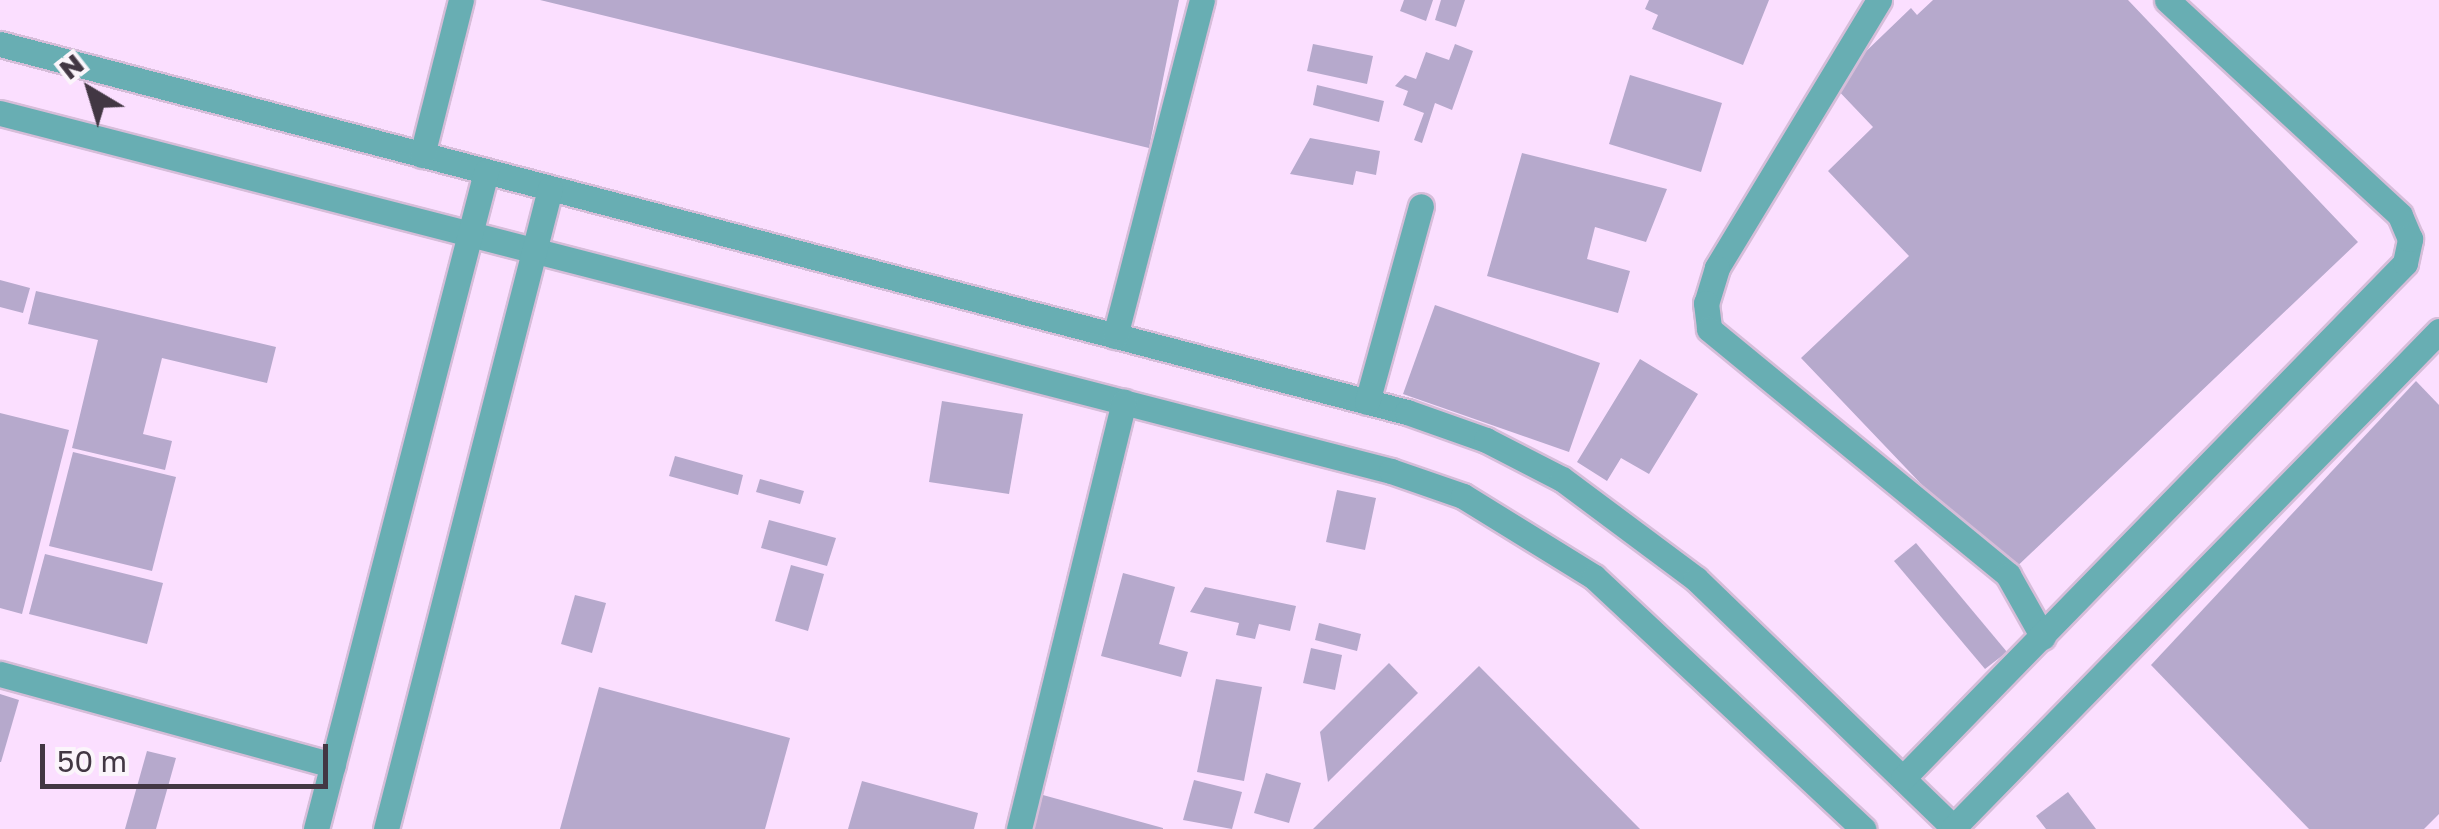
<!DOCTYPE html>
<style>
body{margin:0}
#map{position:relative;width:2439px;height:829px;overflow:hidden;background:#fbdfff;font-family:"Golos Text",sans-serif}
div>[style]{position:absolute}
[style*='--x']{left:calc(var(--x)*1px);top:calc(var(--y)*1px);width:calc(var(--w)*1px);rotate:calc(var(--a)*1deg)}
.building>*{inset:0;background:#b6a9cc}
.roads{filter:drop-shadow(2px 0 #d6bdd9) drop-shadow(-2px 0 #d6bdd9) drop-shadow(0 2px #d6bdd9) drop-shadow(0 -2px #d6bdd9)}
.minor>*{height:25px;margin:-12.5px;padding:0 12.5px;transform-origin:12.5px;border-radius:12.5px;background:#68aeb3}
span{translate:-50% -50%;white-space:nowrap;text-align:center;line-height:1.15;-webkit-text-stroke:8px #fbf5fb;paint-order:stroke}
.north{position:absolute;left:40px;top:40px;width:100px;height:100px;-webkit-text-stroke:8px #fbf5fb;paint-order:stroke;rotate:322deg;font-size:28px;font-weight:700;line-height:40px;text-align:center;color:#423743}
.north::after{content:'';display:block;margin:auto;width:35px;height:45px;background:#423743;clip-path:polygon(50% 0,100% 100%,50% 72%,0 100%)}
.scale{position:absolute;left:40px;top:744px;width:288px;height:45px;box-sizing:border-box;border:5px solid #423743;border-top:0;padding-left:12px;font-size:30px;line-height:35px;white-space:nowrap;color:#423743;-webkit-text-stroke:8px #fbf5fb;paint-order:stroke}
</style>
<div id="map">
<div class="building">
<div style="clip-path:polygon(540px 0,1179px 0,1149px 148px)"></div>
<div style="clip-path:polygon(1404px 0,1433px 0,1426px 21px,1400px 11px)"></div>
<div style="clip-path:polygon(1441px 0,1465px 0,1456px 27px,1435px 20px)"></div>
<div style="clip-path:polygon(1649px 0,1769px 0,1743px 65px,1652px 29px,1658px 15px,1645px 9px)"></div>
<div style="clip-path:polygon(1933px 0,2128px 0,2358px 242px,2008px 575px,1801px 358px,1909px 256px,1828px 171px,1873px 127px,1832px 84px,1911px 8px,1917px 15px)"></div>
<div style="clip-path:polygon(1313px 44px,1373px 56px,1367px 84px,1307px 71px)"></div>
<div style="clip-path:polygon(1455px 44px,1473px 51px,1452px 110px,1435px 103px,1422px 143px,1414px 140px,1424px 113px,1403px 105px,1408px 91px,1395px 86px,1405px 75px,1416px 79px,1426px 52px,1449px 60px)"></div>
<div style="clip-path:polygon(1630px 75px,1722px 103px,1701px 172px,1609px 144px)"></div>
<div style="clip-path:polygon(1317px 85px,1384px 101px,1379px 122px,1313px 105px)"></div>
<div style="clip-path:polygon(1310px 138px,1380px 151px,1376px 175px,1356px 171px,1353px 185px,1290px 174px)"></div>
<div style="clip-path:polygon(1522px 153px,1667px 189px,1646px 242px,1595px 227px,1587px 259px,1630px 271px,1618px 313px,1487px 276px)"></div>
<div style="clip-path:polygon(0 280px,30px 288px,23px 313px,0 307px)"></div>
<div style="clip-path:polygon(36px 291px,276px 347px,267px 383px,162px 358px,143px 434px,172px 441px,165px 470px,72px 448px,98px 340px,28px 324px)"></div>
<div style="clip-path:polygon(1435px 305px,1600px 363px,1569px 452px,1403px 394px)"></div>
<div style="clip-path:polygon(1640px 359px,1698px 394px,1649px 474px,1621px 458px,1607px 481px,1577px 462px)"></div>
<div style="clip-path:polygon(2416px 381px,2439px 405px,2439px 814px,2424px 829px,2309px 829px,2151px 665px)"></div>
<div style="clip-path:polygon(942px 401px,1023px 414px,1009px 494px,929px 482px)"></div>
<div style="clip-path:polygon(0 413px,69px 430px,22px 614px,0 608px)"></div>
<div style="clip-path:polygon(73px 452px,176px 477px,152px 571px,49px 546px)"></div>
<div style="clip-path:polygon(675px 456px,743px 475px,738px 495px,669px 476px)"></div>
<div style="clip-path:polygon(760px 479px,804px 491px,800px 504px,756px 492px)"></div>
<div style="clip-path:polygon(1337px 490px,1376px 498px,1365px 550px,1326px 542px)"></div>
<div style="clip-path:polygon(769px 520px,836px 538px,827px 566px,761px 548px)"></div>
<div style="clip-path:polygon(1916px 543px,2007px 652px,1985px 669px,1894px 561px)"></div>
<div style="clip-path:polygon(45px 554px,163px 583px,147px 644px,29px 614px)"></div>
<div style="clip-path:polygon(791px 565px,824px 574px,808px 631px,775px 621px)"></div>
<div style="clip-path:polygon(1123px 573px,1175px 587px,1159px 644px,1188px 652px,1181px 677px,1101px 656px)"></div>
<div style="clip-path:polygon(1205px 587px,1296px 606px,1290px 631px,1259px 624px,1255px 639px,1236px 635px,1239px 623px,1190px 612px)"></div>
<div style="clip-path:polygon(575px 595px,606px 603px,592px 653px,561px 644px)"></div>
<div style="clip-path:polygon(1319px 623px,1361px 634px,1357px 651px,1315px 640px)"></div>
<div style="clip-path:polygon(1311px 648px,1342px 655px,1335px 690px,1303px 683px)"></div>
<div style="clip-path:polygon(1389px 663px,1418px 693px,1328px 782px,1320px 732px)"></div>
<div style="clip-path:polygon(1479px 666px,1640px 829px,1313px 829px)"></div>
<div style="clip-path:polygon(1216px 679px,1262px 687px,1244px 781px,1197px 772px)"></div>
<div style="clip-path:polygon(599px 687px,790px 738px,765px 829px,560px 829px)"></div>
<div style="clip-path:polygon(0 694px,19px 700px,1px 762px,0 762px)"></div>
<div style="clip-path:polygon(147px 751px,176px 758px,156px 829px,125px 829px)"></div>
<div style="clip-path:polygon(1266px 773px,1301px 783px,1289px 823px,1254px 813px)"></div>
<div style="clip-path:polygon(1194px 780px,1242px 792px,1232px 829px,1183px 820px)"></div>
<div style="clip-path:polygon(862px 781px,978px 813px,974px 829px,848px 829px)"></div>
<div style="clip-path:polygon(1032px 792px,1163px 828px,1163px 829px,1021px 829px)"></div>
<div style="clip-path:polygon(2068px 792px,2096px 829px,2046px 829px,2036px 816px)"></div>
</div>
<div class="roads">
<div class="minor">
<div style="--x:1879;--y:0;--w:313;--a:121.2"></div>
<div style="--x:1717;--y:268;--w:37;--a:107"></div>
<div style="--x:1706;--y:303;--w:26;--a:83"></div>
<div style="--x:1709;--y:329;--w:387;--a:39.4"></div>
<div style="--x:2008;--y:575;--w:71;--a:60.6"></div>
<div style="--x:0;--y:44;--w:1454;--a:14.66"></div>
<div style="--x:1407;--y:412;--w:84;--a:19.5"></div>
<div style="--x:1486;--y:440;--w:85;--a:27.2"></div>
<div style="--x:1562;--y:479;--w:167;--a:36.7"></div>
<div style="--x:1696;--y:579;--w:360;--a:44"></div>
<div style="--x:0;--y:113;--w:1436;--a:14.43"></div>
<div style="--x:1391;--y:471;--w:76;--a:19.1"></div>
<div style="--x:1463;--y:496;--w:154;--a:31.7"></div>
<div style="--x:1594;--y:577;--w:369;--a:43.1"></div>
<div style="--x:422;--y:155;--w:160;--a:-75.9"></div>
<div style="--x:1115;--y:336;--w:347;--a:-75.5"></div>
<div style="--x:1367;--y:402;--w:203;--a:-74.6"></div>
<div style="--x:0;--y:674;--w:345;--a:15.3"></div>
<div style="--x:1903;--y:778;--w:719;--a:-45.73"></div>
<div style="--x:2405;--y:263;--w:25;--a:-78"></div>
<div style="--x:2410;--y:239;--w:26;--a:-113"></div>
<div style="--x:2400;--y:215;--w:317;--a:-137.3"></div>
<div style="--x:1953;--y:828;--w:695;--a:-45.64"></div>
<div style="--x:316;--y:829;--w:679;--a:-75.49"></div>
<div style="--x:386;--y:829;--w:661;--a:-75.63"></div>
<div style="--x:1019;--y:829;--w:440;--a:-76.2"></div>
</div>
</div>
<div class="north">N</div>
<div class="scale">50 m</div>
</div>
